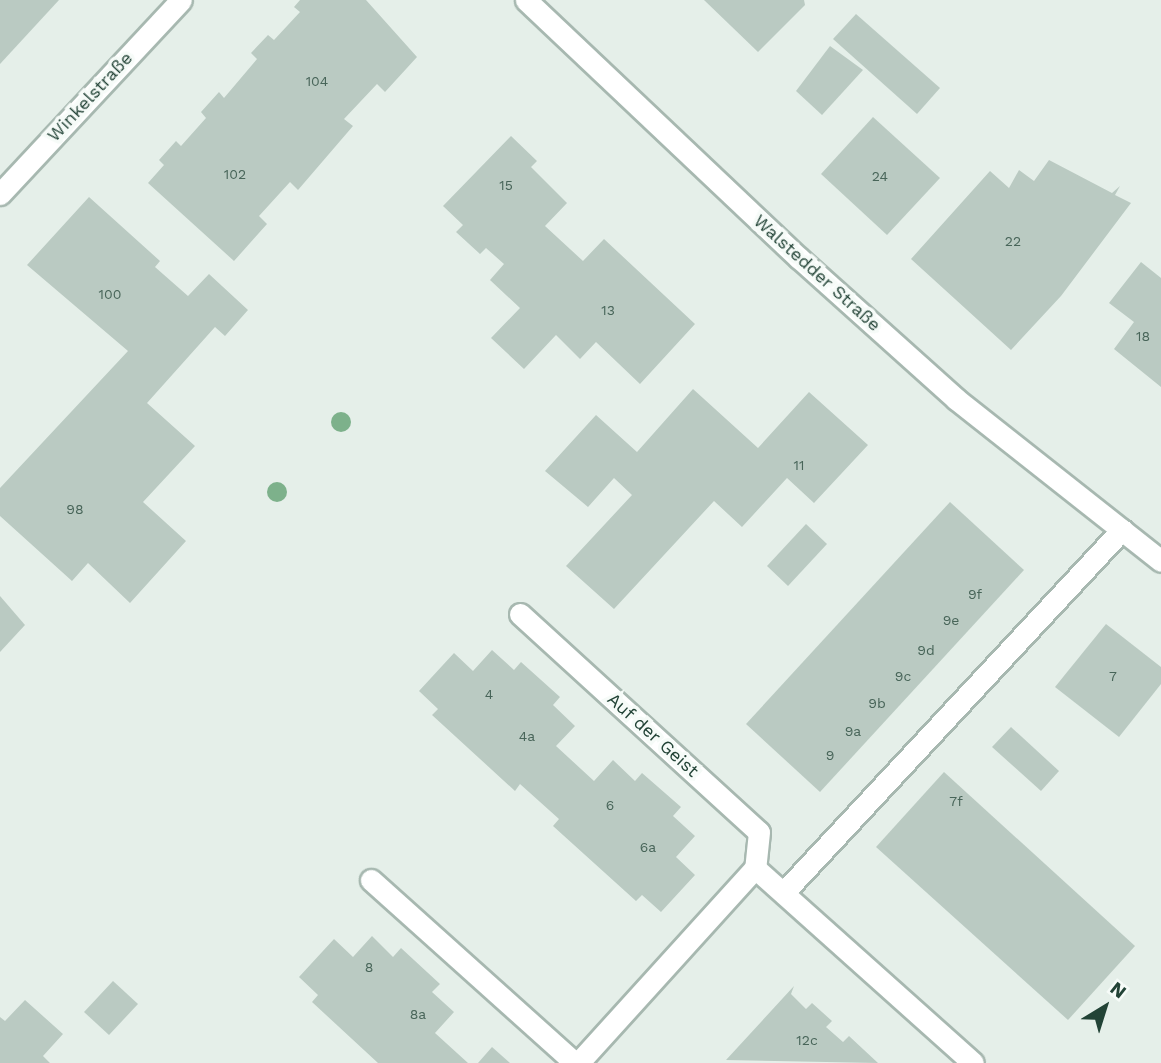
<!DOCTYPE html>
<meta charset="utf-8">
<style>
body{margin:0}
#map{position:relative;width:1161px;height:1063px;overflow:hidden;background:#e5efe9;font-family:"Work Sans",sans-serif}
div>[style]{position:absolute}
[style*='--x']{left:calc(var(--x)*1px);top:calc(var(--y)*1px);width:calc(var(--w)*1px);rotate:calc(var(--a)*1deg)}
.building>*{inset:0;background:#bacac2}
.roads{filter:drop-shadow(2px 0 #a7b8b0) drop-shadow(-2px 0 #a7b8b0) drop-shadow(0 2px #a7b8b0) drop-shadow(0 -2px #a7b8b0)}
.service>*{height:21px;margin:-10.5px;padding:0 10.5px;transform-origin:10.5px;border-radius:10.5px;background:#fff}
.minor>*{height:21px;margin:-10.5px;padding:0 10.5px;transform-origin:10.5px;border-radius:10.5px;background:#fff}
.secondary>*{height:21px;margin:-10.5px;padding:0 10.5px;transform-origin:10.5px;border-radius:10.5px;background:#fff}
.trees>*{width:20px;height:20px;margin:-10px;border-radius:50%;background:#7db18b}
span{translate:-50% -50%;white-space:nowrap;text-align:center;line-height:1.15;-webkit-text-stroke:7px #f6fbf8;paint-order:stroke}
.number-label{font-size:14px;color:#486559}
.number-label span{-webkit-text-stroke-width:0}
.street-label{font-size:18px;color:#224336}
.north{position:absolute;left:1070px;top:972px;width:70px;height:70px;-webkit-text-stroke:5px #f6fbf8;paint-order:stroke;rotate:38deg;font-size:19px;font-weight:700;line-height:28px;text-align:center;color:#224336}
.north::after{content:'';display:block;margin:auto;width:24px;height:32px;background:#224336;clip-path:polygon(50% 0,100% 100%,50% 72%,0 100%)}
</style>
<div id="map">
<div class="building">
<div style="clip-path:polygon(0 0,59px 0,0 64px)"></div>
<div style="clip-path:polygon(300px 0,366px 0,417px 57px,385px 92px,377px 84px,344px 119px,353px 126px,298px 190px,290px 182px,259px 216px,267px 224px,234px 261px,148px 183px,164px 165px,159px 160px,176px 141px,181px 146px,206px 118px,201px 112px,219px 92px,224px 98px,257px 59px,251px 53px,268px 35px,274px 40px,300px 12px,294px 7px)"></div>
<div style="clip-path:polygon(704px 0,804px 0,805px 5px,758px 52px)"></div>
<div style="clip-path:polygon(856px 14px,940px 88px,917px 114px,833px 39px)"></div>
<div style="clip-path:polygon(830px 46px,863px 70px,822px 115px,796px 91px)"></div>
<div style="clip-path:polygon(873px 117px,940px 178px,887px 235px,821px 174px)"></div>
<div style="clip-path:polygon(511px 136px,537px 161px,531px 167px,567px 203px,545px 226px,583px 261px,604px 239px,695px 324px,640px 384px,596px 342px,580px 359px,556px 335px,524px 369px,491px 338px,520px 308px,490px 280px,504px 264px,486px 248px,480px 254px,456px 232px,463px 225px,443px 206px)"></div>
<div style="clip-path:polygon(1049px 160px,1112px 193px,1120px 186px,1115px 195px,1131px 203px,1061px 296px,1011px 350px,911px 259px,990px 171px,1009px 188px,1019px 170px,1034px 181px)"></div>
<div style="clip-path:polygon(89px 197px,160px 261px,155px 267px,188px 296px,209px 274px,248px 310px,225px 336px,215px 327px,147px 403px,195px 446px,143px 502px,186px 541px,130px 603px,88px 563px,72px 581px,0 516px,0 488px,128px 351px,27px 265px)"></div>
<div style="clip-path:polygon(1141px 262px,1161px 278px,1161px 387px,1114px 349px,1134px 322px,1109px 303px)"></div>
<div style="clip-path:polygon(693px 389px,758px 448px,809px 392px,868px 445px,814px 503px,787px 478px,742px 527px,714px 501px,614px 609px,566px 566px,632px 495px,614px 478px,588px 507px,545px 471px,596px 415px,637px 452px)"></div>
<div style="clip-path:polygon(950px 502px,1024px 570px,820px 792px,746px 724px)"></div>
<div style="clip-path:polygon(806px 524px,827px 544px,788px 586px,767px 566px)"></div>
<div style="clip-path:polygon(0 596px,25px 625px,0 652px)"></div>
<div style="clip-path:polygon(1106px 624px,1161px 667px,1161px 684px,1119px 737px,1055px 687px)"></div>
<div style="clip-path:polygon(492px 650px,514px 670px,521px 662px,560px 697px,553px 705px,575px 726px,556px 746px,594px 781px,613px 760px,635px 781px,642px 773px,681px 807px,673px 816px,695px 836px,676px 857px,695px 875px,661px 912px,642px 895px,636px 901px,553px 826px,559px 819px,520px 784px,515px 791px,432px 715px,438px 709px,419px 691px,454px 653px,473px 671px)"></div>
<div style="clip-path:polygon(1011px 727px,1059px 771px,1041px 791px,992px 747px)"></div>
<div style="clip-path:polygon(944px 772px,1135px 946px,1068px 1020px,876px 847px)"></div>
<div style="clip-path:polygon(372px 936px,393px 957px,401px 948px,440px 984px,432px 992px,454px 1012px,435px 1033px,468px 1063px,378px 1063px,312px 1002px,318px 995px,299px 977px,334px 939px,353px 957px)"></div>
<div style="clip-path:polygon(113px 981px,138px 1004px,109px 1035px,84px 1012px)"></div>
<div style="clip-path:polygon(794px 986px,791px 994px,806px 1009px,812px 1003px,832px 1021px,826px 1027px,843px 1042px,849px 1036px,878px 1063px,726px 1060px)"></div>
<div style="clip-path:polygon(25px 1000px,63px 1034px,43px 1056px,50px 1063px,0 1063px,0 1017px,5px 1021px)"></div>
<div style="clip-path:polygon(492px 1047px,510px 1063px,478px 1063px)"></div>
</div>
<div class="roads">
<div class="service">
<div style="--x:785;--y:891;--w:494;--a:-47"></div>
</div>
<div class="minor">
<div style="--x:0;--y:194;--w:265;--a:-47"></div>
<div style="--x:520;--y:614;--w:323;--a:42.4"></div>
<div style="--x:759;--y:832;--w:36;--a:96"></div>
<div style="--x:755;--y:868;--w:263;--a:132.2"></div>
<div style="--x:755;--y:868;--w:292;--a:41.8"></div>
<div style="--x:371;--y:880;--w:274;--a:41.9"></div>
</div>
<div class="secondary">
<div style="--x:526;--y:0;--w:376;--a:43.4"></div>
<div style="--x:799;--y:258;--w:211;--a:41.9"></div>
<div style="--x:956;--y:399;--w:261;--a:38.3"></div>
</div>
</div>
<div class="trees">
<div style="left:341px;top:422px"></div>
<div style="left:277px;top:492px"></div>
</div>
<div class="number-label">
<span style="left:317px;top:81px">104</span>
<span style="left:235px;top:174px">102</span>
<span style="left:880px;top:176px">24</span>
<span style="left:506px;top:185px">15</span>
<span style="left:1013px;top:241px">22</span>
<span style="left:110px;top:294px">100</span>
<span style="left:608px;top:310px">13</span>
<span style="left:1143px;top:336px">18</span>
<span style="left:799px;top:465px">11</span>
<span style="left:75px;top:509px">98</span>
<span style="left:975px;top:594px">9f</span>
<span style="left:951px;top:620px">9e</span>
<span style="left:926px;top:650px">9d</span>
<span style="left:903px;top:676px">9c</span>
<span style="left:1113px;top:676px">7</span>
<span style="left:489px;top:694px">4</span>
<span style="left:877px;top:703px">9b</span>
<span style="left:853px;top:731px">9a</span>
<span style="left:527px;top:736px">4a</span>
<span style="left:830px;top:755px">9</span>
<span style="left:956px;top:801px">7f</span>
<span style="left:610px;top:805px">6</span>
<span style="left:648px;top:847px">6a</span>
<span style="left:369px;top:967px">8</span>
<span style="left:418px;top:1014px">8a</span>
<span style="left:807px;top:1040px">12c</span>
</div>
<div class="street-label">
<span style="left:90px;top:97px;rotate:-47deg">Winkelstraße</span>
<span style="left:817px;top:273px;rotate:42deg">Walstedder Straße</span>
<span style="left:653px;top:735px;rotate:42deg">Auf der Geist</span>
</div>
<div class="north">N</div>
</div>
